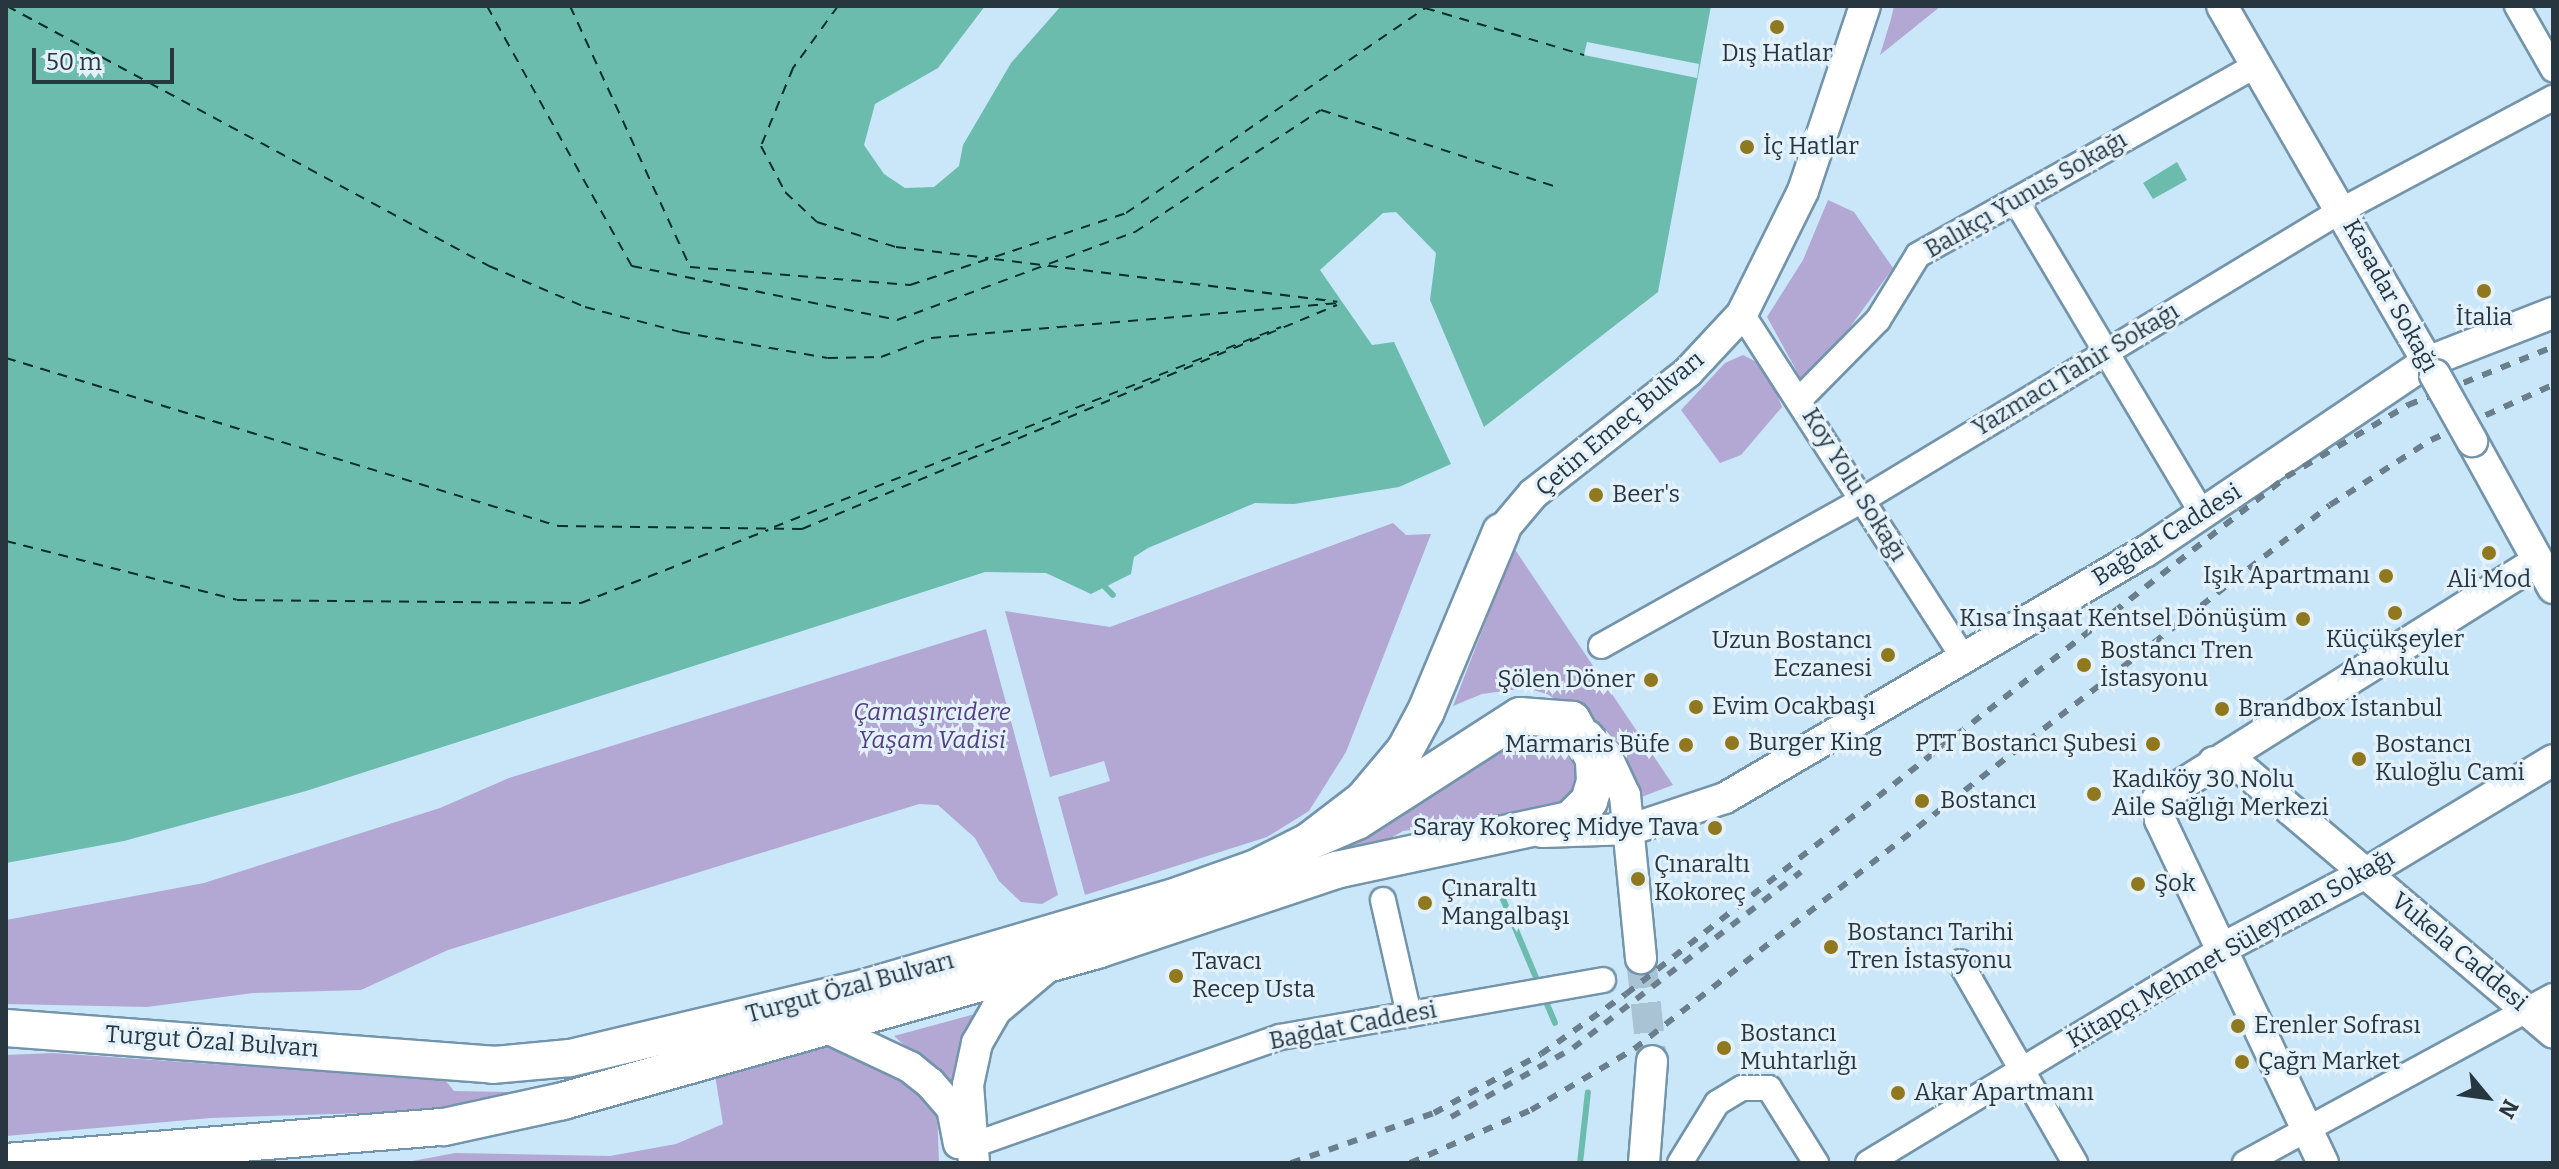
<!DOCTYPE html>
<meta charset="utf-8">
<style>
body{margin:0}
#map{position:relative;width:2559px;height:1169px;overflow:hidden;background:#cae6f9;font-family:Bitter,serif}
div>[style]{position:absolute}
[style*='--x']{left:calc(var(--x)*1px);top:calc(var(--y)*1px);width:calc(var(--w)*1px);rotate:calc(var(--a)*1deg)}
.green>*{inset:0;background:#b3a8d4}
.water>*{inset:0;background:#6bbcad}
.pier>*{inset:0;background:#cae6f9}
.stream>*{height:6px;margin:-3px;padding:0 3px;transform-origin:3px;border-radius:3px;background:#6bbcad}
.ferry>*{height:2px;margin-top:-1px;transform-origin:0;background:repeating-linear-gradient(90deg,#08302a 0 10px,transparent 0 18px)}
.major-tunnel>*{height:30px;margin-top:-15px;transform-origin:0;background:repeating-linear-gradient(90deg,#aac3d4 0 30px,transparent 0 45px)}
.roads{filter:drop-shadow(2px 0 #7394aa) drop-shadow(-2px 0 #7394aa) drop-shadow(0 2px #7394aa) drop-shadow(0 -2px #7394aa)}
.minor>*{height:24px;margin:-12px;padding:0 12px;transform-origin:12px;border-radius:12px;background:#fff}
.major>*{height:30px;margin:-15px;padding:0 15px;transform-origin:15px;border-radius:15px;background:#fff}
.highway>*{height:36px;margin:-18px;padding:0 18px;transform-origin:18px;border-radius:18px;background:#fff}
.rail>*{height:6px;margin-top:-3px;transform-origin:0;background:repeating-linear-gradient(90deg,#6a7e8c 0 10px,transparent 0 20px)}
.bridges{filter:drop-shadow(2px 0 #7394aa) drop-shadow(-2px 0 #7394aa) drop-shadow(0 2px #7394aa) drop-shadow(0 -2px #7394aa)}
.major-bridge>*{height:30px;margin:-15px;padding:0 15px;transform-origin:15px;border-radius:15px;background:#fff}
.dots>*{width:22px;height:22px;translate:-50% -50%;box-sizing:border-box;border:4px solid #e3f1fb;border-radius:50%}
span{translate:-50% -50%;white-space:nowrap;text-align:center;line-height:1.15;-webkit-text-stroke:6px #e3f1fb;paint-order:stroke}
.poi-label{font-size:24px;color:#283640}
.left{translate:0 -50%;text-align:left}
.right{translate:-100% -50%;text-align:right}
.street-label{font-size:24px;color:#283640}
.park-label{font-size:24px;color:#543d83;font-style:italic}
.frame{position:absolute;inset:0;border:8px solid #283640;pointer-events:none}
.north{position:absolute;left:2447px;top:1057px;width:80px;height:80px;-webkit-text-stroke:6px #e3f1fb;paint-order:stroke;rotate:119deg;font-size:22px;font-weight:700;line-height:32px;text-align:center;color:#283640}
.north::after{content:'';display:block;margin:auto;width:28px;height:36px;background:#283640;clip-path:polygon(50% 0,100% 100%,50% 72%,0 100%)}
.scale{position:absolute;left:32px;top:48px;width:142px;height:36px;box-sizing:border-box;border:4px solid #283640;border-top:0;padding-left:10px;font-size:24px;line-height:28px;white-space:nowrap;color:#283640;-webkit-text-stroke:6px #e3f1fb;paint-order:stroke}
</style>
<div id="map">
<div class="green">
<div style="clip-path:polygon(1894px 6px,1941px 6px,1880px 55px,1891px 19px)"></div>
<div style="clip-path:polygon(1828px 200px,1854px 212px,1893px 268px,1829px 356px,1801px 379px,1767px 317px,1803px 260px)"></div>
<div style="clip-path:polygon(1743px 355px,1766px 367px,1782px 407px,1741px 455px,1720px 463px,1681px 410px,1725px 363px)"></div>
<div style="clip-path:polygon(1393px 523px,1406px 535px,1431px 534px,1346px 752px,1309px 811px,1267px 837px,1085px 895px,1058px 797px,1110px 781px,1104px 761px,1050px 777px,1005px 611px,1110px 627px)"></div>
<div style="clip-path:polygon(1514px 548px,1673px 785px,1636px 799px,1577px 713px,1547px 694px,1526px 688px,1482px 694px,1453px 706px)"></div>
<div style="clip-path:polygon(986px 629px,1058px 895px,1042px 904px,1021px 902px,999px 881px,975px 838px,938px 805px,919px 804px,448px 950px,361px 990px,253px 993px,147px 1007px,6px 1004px,6px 920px,204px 883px,440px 808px,509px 778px)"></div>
<div style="clip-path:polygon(1549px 737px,1582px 759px,1575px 803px,1403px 831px,1375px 847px,1295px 870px,1514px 742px)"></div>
<div style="clip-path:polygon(986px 1011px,956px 1092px,894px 1036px)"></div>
<div style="clip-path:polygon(828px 1040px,920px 1083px,937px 1109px,939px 1163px,402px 1163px,455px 1153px,610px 1156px,676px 1144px,723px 1124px,714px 1069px)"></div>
<div style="clip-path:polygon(53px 1053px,445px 1080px,454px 1091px,516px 1092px,429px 1111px,211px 1118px,6px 1136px,6px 1055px)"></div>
</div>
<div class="water">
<div style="clip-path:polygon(6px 6px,985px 6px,938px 68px,875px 104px,864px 145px,884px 174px,905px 188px,934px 187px,959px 166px,963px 145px,1011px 63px,1061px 6px,1711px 6px,1658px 292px,1484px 427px,1430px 300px,1436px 253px,1396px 212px,1383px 213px,1320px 270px,1372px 345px,1394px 342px,1451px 464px,1399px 487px,1294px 504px,1255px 503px,1148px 548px,1134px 557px,1131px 574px,1091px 594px,1046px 573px,985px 572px,306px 791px,124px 841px,6px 863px)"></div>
<div style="clip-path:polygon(2177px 162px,2187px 180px,2153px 199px,2143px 183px)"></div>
</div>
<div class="pier">
<div style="clip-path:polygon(1587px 42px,1699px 64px,1697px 78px,1584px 55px)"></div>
</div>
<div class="stream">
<div style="--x:1105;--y:587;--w:11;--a:45"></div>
<div style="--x:1500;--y:892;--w:103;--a:67.2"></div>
<div style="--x:1544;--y:997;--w:28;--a:67"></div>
<div style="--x:1580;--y:1163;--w:71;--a:-83.6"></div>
</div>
<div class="ferry">
<div style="--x:7;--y:6;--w:548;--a:28.34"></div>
<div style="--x:489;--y:266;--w:104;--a:23.1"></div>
<div style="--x:585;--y:307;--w:98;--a:14.7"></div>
<div style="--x:680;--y:332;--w:150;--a:10"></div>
<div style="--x:828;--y:358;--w:53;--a:-1.1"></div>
<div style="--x:881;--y:357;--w:53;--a:-20.8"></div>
<div style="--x:931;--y:338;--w:412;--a:-4.9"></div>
<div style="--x:487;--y:6;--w:298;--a:60.9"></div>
<div style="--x:632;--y:266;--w:270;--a:11.5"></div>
<div style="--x:897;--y:320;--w:254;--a:-20.3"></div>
<div style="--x:1135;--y:232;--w:222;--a:-33.3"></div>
<div style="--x:1321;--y:110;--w:250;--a:18.1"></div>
<div style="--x:570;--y:6;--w:287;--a:65.3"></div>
<div style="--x:690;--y:267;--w:221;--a:4.7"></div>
<div style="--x:910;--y:285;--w:228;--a:-18.4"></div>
<div style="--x:1126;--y:213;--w:363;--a:-34.4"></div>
<div style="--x:1425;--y:8;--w:166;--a:16.5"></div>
<div style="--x:838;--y:6;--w:77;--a:126"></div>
<div style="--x:793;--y:68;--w:84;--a:112.3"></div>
<div style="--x:761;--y:146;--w:52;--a:62.4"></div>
<div style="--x:785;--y:192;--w:44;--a:43.2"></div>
<div style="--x:817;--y:222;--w:83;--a:17.6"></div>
<div style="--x:896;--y:247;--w:93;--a:6.8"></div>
<div style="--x:994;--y:259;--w:346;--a:7.1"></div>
<div style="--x:6;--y:358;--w:577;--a:16.93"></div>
<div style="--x:558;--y:526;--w:244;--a:0.7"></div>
<div style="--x:802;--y:529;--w:580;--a:-22.72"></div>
<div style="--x:774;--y:527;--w:545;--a:-21.53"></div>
<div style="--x:6;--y:541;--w:238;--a:14.3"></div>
<div style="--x:237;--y:600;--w:344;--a:0.5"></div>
<div style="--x:581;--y:603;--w:201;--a:-21.3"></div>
</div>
<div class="major-tunnel">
<div style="--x:1641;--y:958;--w:104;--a:83.9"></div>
</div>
<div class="roads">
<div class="minor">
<div style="--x:2517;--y:6;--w:73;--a:60.3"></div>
<div style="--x:2016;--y:201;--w:365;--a:59.2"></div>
<div style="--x:1742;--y:314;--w:410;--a:57.2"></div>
<div style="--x:1800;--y:399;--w:111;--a:-45.4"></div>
<div style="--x:1878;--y:320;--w:76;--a:-58.4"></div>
<div style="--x:1918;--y:255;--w:386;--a:-29.3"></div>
<div style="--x:1601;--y:646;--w:301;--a:-29.2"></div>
<div style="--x:1864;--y:499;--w:559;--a:-31.16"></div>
<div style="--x:2342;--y:210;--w:239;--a:-28"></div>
<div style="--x:1383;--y:900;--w:117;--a:77.2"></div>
<div style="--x:1960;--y:962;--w:232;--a:60.2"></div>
<div style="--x:973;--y:1145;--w:325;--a:-19.4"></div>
<div style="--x:1280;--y:1037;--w:328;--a:-10"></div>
<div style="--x:1680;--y:1163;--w:70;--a:-58.3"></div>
<div style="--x:1717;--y:1103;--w:29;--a:-31"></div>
<div style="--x:1742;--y:1088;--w:27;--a:0"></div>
<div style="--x:1769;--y:1088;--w:89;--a:57.9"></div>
<div style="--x:1868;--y:1163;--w:413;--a:-31.2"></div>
<div style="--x:2245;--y:1163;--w:350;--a:-28.5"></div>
</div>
<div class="major">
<div style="--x:2222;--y:6;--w:426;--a:60"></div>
<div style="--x:2472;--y:441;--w:168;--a:61.1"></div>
<div style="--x:1501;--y:532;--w:50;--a:-49.9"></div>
<div style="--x:1533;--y:494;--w:197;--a:-38.2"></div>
<div style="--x:1688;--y:372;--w:79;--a:-47"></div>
<div style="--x:1742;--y:314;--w:137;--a:-63.6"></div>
<div style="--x:1803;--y:191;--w:195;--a:-71.5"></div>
<div style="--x:1588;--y:736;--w:30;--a:49"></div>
<div style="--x:1608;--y:759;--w:40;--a:65"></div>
<div style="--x:1625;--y:795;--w:164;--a:84.4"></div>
<div style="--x:2214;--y:762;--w:25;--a:9"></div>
<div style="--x:2239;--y:766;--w:412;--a:40.3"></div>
<div style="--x:1542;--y:832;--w:90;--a:-1.9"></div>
<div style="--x:1632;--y:829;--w:98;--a:-18.4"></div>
<div style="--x:1725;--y:798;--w:487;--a:-30.4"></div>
<div style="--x:2145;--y:552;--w:340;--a:-34"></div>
<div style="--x:2427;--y:362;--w:135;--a:-21.3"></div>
<div style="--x:2221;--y:949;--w:164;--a:-27.7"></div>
<div style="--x:2366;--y:873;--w:218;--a:-31.1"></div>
<div style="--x:827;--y:1028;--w:92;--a:25.2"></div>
<div style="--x:910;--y:1067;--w:26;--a:39"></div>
<div style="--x:930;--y:1083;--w:33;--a:49"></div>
<div style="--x:952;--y:1108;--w:36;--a:79"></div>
<div style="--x:974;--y:1163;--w:78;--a:-94.4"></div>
<div style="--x:968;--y:1085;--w:43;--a:-77.9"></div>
<div style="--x:977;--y:1043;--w:38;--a:-60"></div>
<div style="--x:996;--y:1010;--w:67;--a:-40.1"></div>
<div style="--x:1644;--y:1163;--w:102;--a:-85.5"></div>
<div style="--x:2323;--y:1163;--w:380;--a:-115.4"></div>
<div style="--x:2160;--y:820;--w:20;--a:-99"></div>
<div style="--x:2157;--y:800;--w:448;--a:-32.1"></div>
</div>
<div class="highway">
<div style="--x:6;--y:1028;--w:488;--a:4.3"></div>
<div style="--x:493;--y:1065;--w:77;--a:-5.2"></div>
<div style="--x:570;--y:1058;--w:306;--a:-13.4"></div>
<div style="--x:868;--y:987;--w:325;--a:-16.4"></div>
<div style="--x:1180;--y:895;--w:78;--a:-19.4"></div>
<div style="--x:1254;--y:869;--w:60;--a:-26.6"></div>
<div style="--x:1308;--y:842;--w:69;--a:-37.4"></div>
<div style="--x:1363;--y:800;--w:65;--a:-50"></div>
<div style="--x:1405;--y:750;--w:44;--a:-61.7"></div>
<div style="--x:1426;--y:711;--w:194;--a:-67.3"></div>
<div style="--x:6;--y:1162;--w:439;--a:-4.6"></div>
<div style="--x:444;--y:1127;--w:122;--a:-12.3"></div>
<div style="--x:563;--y:1101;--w:555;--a:-15.79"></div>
<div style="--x:1097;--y:950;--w:252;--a:-18.5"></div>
<div style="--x:1336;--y:870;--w:239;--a:-12.1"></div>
<div style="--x:1570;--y:820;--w:27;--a:-45"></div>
<div style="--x:1589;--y:801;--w:21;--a:-73"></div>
<div style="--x:1595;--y:781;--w:22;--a:-93"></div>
<div style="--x:1594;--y:759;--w:45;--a:-119.4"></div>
<div style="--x:1572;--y:720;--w:52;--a:-175.6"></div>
<div style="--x:1520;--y:716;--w:194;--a:147.2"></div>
<div style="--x:1357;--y:821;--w:53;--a:156.8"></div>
</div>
</div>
<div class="rail">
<div style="--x:1451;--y:1117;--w:140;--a:-29.5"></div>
<div style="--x:1573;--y:1048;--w:288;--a:-37.7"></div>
<div style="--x:1291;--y:1163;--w:151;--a:-19.3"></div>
<div style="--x:1434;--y:1113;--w:122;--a:-28.9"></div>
<div style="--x:1541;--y:1054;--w:104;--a:-35.2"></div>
<div style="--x:1626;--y:994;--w:838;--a:-38.07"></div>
<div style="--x:2286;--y:477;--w:142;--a:-30.5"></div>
<div style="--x:2408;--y:405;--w:156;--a:-21.8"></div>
<div style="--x:1410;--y:1163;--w:132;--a:-23.7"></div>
<div style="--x:1531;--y:1110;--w:120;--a:-30.6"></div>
<div style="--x:1634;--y:1049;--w:883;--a:-38.01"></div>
<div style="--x:2330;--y:505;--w:120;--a:-32.8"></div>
<div style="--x:2431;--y:440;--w:134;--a:-24.3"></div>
</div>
<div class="bridges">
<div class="major-bridge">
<div style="--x:2435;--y:375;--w:76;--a:60.7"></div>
</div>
</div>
<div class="dots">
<div style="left:1777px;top:27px;background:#8f781d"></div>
<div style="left:1747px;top:147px;background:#8f781d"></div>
<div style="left:2484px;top:291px;background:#8f781d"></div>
<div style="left:1596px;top:495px;background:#8f781d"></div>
<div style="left:2489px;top:553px;background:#8f781d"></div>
<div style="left:2386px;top:576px;background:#8f781d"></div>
<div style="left:2395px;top:613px;background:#8f781d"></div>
<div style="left:2303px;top:619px;background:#8f781d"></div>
<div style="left:1888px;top:655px;background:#8f781d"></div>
<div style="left:2084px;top:665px;background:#8f781d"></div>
<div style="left:1651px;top:680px;background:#8f781d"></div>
<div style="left:1696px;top:707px;background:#8f781d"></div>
<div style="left:2222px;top:709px;background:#8f781d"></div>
<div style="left:1732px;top:743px;background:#8f781d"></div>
<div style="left:2153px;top:744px;background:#8f781d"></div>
<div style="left:1686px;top:745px;background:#8f781d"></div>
<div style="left:2359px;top:759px;background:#8f781d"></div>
<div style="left:2094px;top:794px;background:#8f781d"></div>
<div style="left:1922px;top:801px;background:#8f781d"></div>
<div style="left:1715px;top:828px;background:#8f781d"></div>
<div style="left:1638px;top:879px;background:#8f781d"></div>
<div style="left:2138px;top:884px;background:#8f781d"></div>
<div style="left:1425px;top:903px;background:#8f781d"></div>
<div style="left:1831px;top:947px;background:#8f781d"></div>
<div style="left:1176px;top:976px;background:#8f781d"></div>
<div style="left:2238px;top:1026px;background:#8f781d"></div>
<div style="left:1724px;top:1048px;background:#8f781d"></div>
<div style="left:2242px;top:1062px;background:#8f781d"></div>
<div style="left:1898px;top:1093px;background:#8f781d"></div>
</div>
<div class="poi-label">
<span style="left:1777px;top:54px">Dış Hatlar</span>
<span class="left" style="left:1763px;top:147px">İç Hatlar</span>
<span style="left:2484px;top:318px">İtalia</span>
<span class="left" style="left:1612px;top:495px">Beer's</span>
<span class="right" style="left:2370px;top:576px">Işık Apartmanı</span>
<span style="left:2489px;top:580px">Ali Mod</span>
<span class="right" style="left:2287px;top:619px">Kısa İnşaat Kentsel Dönüşüm</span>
<span style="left:2395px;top:654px">Küçükşeyler<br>Anaokulu</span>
<span class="right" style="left:1872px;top:655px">Uzun Bostancı<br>Eczanesi</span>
<span class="left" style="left:2100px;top:665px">Bostancı Tren<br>İstasyonu</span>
<span class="right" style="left:1635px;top:680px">Şölen Döner</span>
<span class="left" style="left:1712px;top:707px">Evim Ocakbaşı</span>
<span class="left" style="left:2238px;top:709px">Brandbox İstanbul</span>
<span class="left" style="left:1748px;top:743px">Burger King</span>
<span class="right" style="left:2137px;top:744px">PTT Bostancı Şubesi</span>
<span class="right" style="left:1670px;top:745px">Marmaris Büfe</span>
<span class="left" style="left:2375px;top:759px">Bostancı<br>Kuloğlu Cami</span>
<span class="left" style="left:2112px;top:794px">Kadıköy 30 Nolu<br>Aile Sağlığı Merkezi</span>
<span class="left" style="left:1940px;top:801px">Bostancı</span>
<span class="right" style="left:1699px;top:828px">Saray Kokoreç Midye Tava</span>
<span class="left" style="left:1654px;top:879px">Çınaraltı<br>Kokoreç</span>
<span class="left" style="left:2154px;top:884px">Şok</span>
<span class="left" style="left:1441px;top:903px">Çınaraltı<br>Mangalbaşı</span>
<span class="left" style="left:1847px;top:947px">Bostancı Tarihi<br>Tren İstasyonu</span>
<span class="left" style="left:1192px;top:976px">Tavacı<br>Recep Usta</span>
<span class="left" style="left:2254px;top:1026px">Erenler Sofrası</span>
<span class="left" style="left:1740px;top:1048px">Bostancı<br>Muhtarlığı</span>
<span class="left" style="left:2258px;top:1062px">Çağrı Market</span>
<span class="left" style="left:1914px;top:1093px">Akar Apartmanı</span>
</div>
<div class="street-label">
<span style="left:2026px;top:195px;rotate:-30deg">Balıkçı Yunus Sokağı</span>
<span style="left:2390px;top:296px;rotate:61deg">Kasadar Sokağı</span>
<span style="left:2076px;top:370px;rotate:-31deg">Yazmacı Tahir Sokağı</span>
<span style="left:1620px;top:424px;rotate:-40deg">Çetin Emeç Bulvarı</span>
<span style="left:1854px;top:485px;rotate:58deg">Koy Yolu Sokağı</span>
<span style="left:2167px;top:535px;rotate:-32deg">Bağdat Caddesi</span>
<span style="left:2231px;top:949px;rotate:-30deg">Kitapçı Mehmet Süleyman Sokağı</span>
<span style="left:2459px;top:952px;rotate:40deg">Vukela Caddesi</span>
<span style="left:850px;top:988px;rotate:-15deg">Turgut Özal Bulvarı</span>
<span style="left:1353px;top:1026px;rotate:-11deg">Bağdat Caddesi</span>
<span style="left:212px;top:1042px;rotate:4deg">Turgut Özal Bulvarı</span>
</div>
<div class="park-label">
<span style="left:932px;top:727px">Çamaşırcıdere<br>Yaşam Vadisi</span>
</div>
<div class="frame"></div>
<div class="north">N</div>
<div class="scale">50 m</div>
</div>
